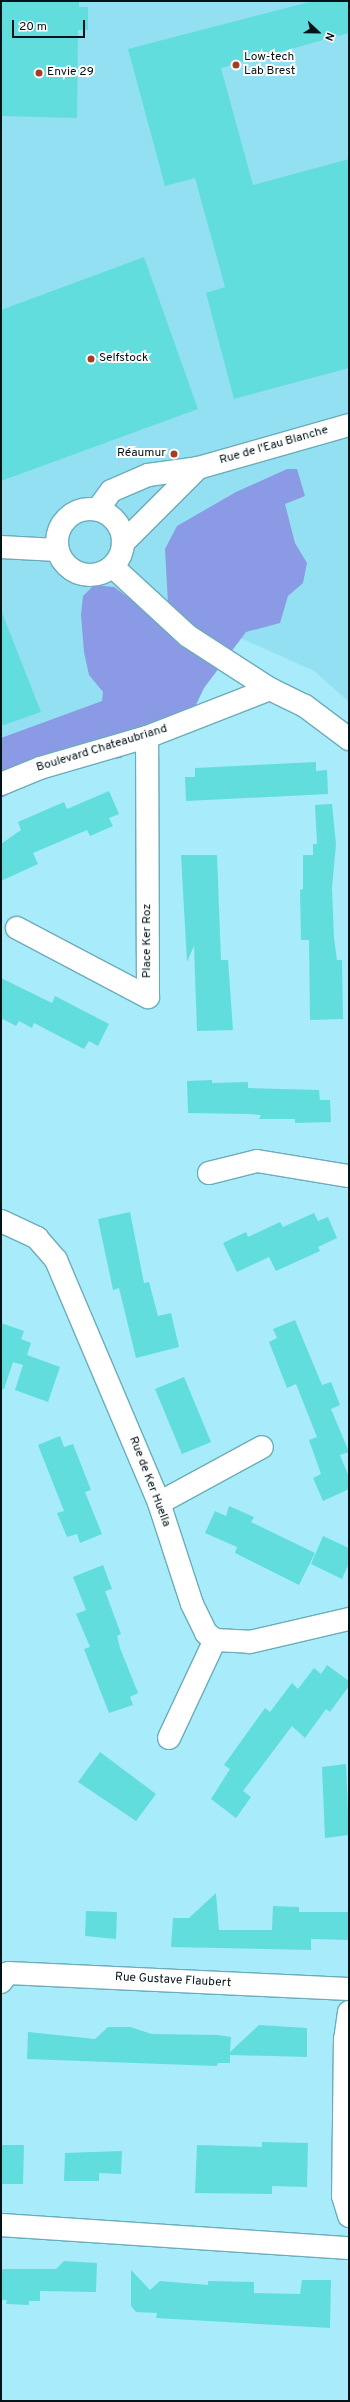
<!DOCTYPE html>
<meta charset="utf-8">
<style>
body{margin:0}
#map{position:relative;width:350px;height:2402px;overflow:hidden;background:#a8ebfb;font-family:Overpass,sans-serif}
div>[style]{position:absolute}
[style*='--x']{left:calc(var(--x)*1px);top:calc(var(--y)*1px);width:calc(var(--w)*1px);rotate:calc(var(--a)*1deg)}
.built>*{inset:0;background:#94e0f3}
.forest>*{inset:0;background:#8b9ae4}
.building>*{inset:0;background:#62dddd}
.roads{filter:drop-shadow(1px 0 #6bacbb) drop-shadow(-1px 0 #6bacbb) drop-shadow(0 1px #6bacbb) drop-shadow(0 -1px #6bacbb)}
.street>*{height:22px;margin:-11px;padding:0 11px;transform-origin:11px;border-radius:11px;background:#fff}
.secondary>*{height:22px;margin:-11px;padding:0 11px;transform-origin:11px;border-radius:11px;background:#fff}
.secondary>.ring{margin:-11px;padding:0;box-sizing:content-box;background:none;border:22px solid #fff;border-radius:50%}
.dots>*{width:11px;height:11px;translate:-50% -50%;box-sizing:border-box;border:2px solid #fff;border-radius:50%}
span{translate:-50% -50%;white-space:nowrap;text-align:center;line-height:1.15;-webkit-text-stroke:4px #fff;paint-order:stroke}
.poi-label{font-size:12px;color:#001319}
.left{translate:0 -50%;text-align:left}
.right{translate:-100% -50%;text-align:right}
.street-label{font-size:12px;color:#001319}
.frame{position:absolute;inset:0;border:2px solid #001319;pointer-events:none}
.north{position:absolute;left:298px;top:12px;width:40px;height:40px;-webkit-text-stroke:3px #fff;paint-order:stroke;rotate:112deg;font-size:11px;font-weight:700;line-height:16px;text-align:center;color:#001319}
.north::after{content:'';display:block;margin:auto;width:14px;height:18px;background:#001319;clip-path:polygon(50% 0,100% 100%,50% 72%,0 100%)}
.scale{position:absolute;left:12px;top:20px;width:73px;height:18px;box-sizing:border-box;border:2px solid #001319;border-top:0;padding-left:5px;font-size:12px;line-height:14px;white-space:nowrap;color:#001319;-webkit-text-stroke:3px #fff;paint-order:stroke}
</style>
<div id="map">
<div class="built">
<div style="clip-path:polygon(1px 1px,349px 1px,349px 702px,314px 671px,227px 632px,1px 759px)"></div>
</div>
<div class="forest">
<div style="clip-path:polygon(287px 469px,297px 469px,305px 496px,285px 504px,295px 543px,307px 563px,303px 583px,288px 596px,280px 623px,246px 632px,204px 688px,192px 713px,162px 723px,121px 758px,69px 765px,1px 798px,1px 738px,102px 701px,103px 692px,89px 675px,84px 652px,81px 615px,83px 596px,94px 585px,114px 587px,164px 624px,168px 604px,165px 549px,177px 526px,236px 492px)"></div>
</div>
<div class="building">
<div style="clip-path:polygon(1px 1px,79px 1px,79px 7px,88px 7px,88px 30px,78px 30px,77px 118px,1px 116px)"></div>
<div style="clip-path:polygon(313px 1px,349px 1px,349px 33px,221px 68px,253px 185px,349px 159px,349px 368px,234px 399px,206px 293px,225px 287px,195px 178px,165px 186px,128px 49px)"></div>
<div style="clip-path:polygon(144px 257px,198px 409px,1px 481px,1px 310px)"></div>
<div style="clip-path:polygon(1px 610px,41px 712px,1px 726px)"></div>
<div style="clip-path:polygon(316px 762px,316px 771px,327px 770px,328px 794px,186px 801px,185px 777px,195px 777px,195px 768px)"></div>
<div style="clip-path:polygon(109px 791px,119px 814px,109px 818px,113px 826px,90px 836px,87px 830px,33px 853px,38px 864px,1px 881px,1px 844px,21px 830px,18px 822px,64px 802px,67px 809px)"></div>
<div style="clip-path:polygon(332px 804px,336px 844px,332px 888px,334px 938px,337px 960px,342px 960px,343px 1019px,310px 1020px,309px 940px,301px 940px,300px 890px,303px 889px,303px 855px,313px 855px,313px 844px,317px 844px,315px 805px)"></div>
<div style="clip-path:polygon(181px 855px,217px 855px,221px 960px,228px 960px,233px 1030px,197px 1031px,194px 946px,187px 962px)"></div>
<div style="clip-path:polygon(1px 978px,52px 1003px,55px 996px,109px 1024px,98px 1046px,89px 1041px,84px 1049px,34px 1023px,32px 1028px,19px 1021px,16px 1026px,1px 1018px)"></div>
<div style="clip-path:polygon(212px 1080px,212px 1083px,248px 1082px,248px 1088px,319px 1090px,320px 1100px,330px 1100px,331px 1122px,295px 1123px,295px 1119px,259px 1119px,261px 1115px,248px 1114px,188px 1113px,187px 1081px)"></div>
<div style="clip-path:polygon(130px 1212px,144px 1283px,149px 1282px,158px 1316px,171px 1313px,179px 1347px,136px 1358px,119px 1288px,113px 1290px,98px 1219px)"></div>
<div style="clip-path:polygon(314px 1213px,318px 1221px,328px 1217px,337px 1238px,318px 1247px,320px 1251px,276px 1271px,269px 1257px,237px 1272px,223px 1243px,246px 1232px,248px 1237px,280px 1222px,283px 1227px)"></div>
<div style="clip-path:polygon(295px 1320px,322px 1385px,331px 1382px,340px 1405px,331px 1409px,349px 1452px,340px 1455px,349px 1477px,349px 1489px,323px 1501px,313px 1478px,321px 1474px,309px 1440px,317px 1437px,296px 1384px,287px 1388px,269px 1342px,277px 1338px,273px 1329px)"></div>
<div style="clip-path:polygon(1px 1323px,24px 1331px,21px 1339px,31px 1343px,27px 1355px,60px 1367px,48px 1402px,15px 1390px,23px 1365px,13px 1362px,4px 1389px,1px 1389px)"></div>
<div style="clip-path:polygon(184px 1377px,211px 1442px,182px 1454px,155px 1389px)"></div>
<div style="clip-path:polygon(60px 1436px,64px 1447px,73px 1444px,91px 1490px,85px 1492px,102px 1534px,80px 1543px,77px 1534px,67px 1537px,57px 1513px,64px 1511px,38px 1445px)"></div>
<div style="clip-path:polygon(229px 1506px,254px 1517px,251px 1522px,315px 1553px,299px 1585px,235px 1553px,237px 1547px,205px 1533px,215px 1511px,226px 1516px)"></div>
<div style="clip-path:polygon(323px 1536px,349px 1548px,349px 1563px,342px 1579px,311px 1564px)"></div>
<div style="clip-path:polygon(103px 1565px,112px 1589px,105px 1591px,121px 1634px,117px 1636px,120px 1648px,138px 1693px,130px 1697px,133px 1705px,109px 1713px,84px 1649px,90px 1647px,76px 1614px,86px 1610px,73px 1577px)"></div>
<div style="clip-path:polygon(327px 1665px,349px 1681px,349px 1686px,330px 1712px,326px 1709px,305px 1738px,292px 1726px,243px 1791px,251px 1797px,236px 1818px,211px 1799px,230px 1769px,224px 1765px,265px 1708px,270px 1712px,292px 1683px,298px 1689px,314px 1668px,321px 1674px)"></div>
<div style="clip-path:polygon(100px 1752px,156px 1794px,136px 1821px,78px 1782px)"></div>
<div style="clip-path:polygon(346px 1764px,349px 1835px,325px 1838px,322px 1767px)"></div>
<div style="clip-path:polygon(216px 1893px,219px 1930px,272px 1930px,273px 1906px,299px 1907px,299px 1912px,349px 1912px,349px 1940px,311px 1939px,311px 1950px,171px 1947px,173px 1918px,189px 1918px)"></div>
<div style="clip-path:polygon(86px 1911px,117px 1912px,116px 1939px,85px 1936px)"></div>
<div style="clip-path:polygon(259px 2025px,307px 2028px,307px 2057px,230px 2055px,230px 2063px,218px 2063px,217px 2066px,27px 2059px,28px 2032px,95px 2039px,108px 2027px,130px 2027px,152px 2034px,218px 2035px,231px 2037px,230px 2052px)"></div>
<div style="clip-path:polygon(262px 2142px,308px 2143px,307px 2187px,272px 2186px,272px 2194px,195px 2193px,197px 2145px,262px 2147px)"></div>
<div style="clip-path:polygon(1px 2145px,24px 2145px,23px 2184px,1px 2184px)"></div>
<div style="clip-path:polygon(122px 2151px,121px 2174px,99px 2173px,99px 2181px,64px 2181px,65px 2153px)"></div>
<div style="clip-path:polygon(64px 2261px,97px 2263px,96px 2292px,40px 2291px,40px 2301px,29px 2301px,29px 2305px,6px 2304px,7px 2300px,1px 2300px,1px 2269px,56px 2269px)"></div>
<div style="clip-path:polygon(131px 2270px,150px 2290px,160px 2281px,208px 2285px,208px 2281px,254px 2282px,254px 2293px,300px 2294px,302px 2280px,331px 2280px,330px 2328px,156px 2318px,157px 2313px,136px 2312px,131px 2306px)"></div>
</div>
<div class="roads">
<div class="street">
<div style="--x:113;--y:567;--w:102;--a:42.6"></div>
<div style="--x:188;--y:636;--w:98;--a:32.9"></div>
<div style="--x:270;--y:689;--w:39;--a:26"></div>
<div style="--x:305;--y:706;--w:55;--a:36.9"></div>
<div style="--x:1;--y:784;--w:42;--a:-22.3"></div>
<div style="--x:40;--y:768;--w:111;--a:-16.2"></div>
<div style="--x:147;--y:737;--w:132;--a:-21.3"></div>
<div style="--x:17;--y:928;--w:148;--a:27.8"></div>
<div style="--x:148;--y:997;--w:260;--a:-90.2"></div>
<div style="--x:209;--y:1173;--w:49;--a:-14"></div>
<div style="--x:257;--y:1161;--w:93;--a:9.3"></div>
<div style="--x:1;--y:1221;--w:40;--a:25"></div>
<div style="--x:37;--y:1238;--w:29;--a:49"></div>
<div style="--x:56;--y:1260;--w:264;--a:67"></div>
<div style="--x:159;--y:1503;--w:106;--a:71.9"></div>
<div style="--x:192;--y:1604;--w:32;--a:64"></div>
<div style="--x:206;--y:1633;--w:11;--a:38"></div>
<div style="--x:215;--y:1640;--w:35;--a:3"></div>
<div style="--x:250;--y:1642;--w:102;--a:-13.1"></div>
<div style="--x:159;--y:1503;--w:117;--a:-28.5"></div>
<div style="--x:169;--y:1738;--w:108;--a:-64.9"></div>
<div style="--x:1;--y:1982;--w:11;--a:-52"></div>
<div style="--x:8;--y:1973;--w:341;--a:2.7"></div>
<div style="--x:349;--y:2012;--w:27;--a:98"></div>
<div style="--x:345;--y:2039;--w:157;--a:90.7"></div>
<div style="--x:343;--y:2196;--w:21;--a:73"></div>
<div style="--x:1;--y:2225;--w:349;--a:3.8"></div>
</div>
<div class="secondary">
<div class="ring" style="left:57px;top:509px;width:44px;height:44px"></div>
<div style="--x:98;--y:509;--w:22;--a:-54"></div>
<div style="--x:111;--y:491;--w:40;--a:-23.4"></div>
<div style="--x:148;--y:475;--w:50;--a:-8"></div>
<div style="--x:198;--y:468;--w:157;--a:-15.9"></div>
<div style="--x:123;--y:543;--w:106;--a:-45"></div>
<div style="--x:1;--y:547;--w:56;--a:3.1"></div>
</div>
</div>
<div class="dots">
<div style="left:236px;top:65px;background:#a53c23"></div>
<div style="left:39px;top:73px;background:#a53c23"></div>
<div style="left:91px;top:359px;background:#a53c23"></div>
<div style="left:174px;top:454px;background:#a53c23"></div>
</div>
<div class="poi-label">
<span class="left" style="left:244px;top:65px">Low-tech<br>Lab Brest</span>
<span class="left" style="left:47px;top:73px">Envie 29</span>
<span class="left" style="left:99px;top:359px">Selfstock</span>
<span class="right" style="left:166px;top:454px">Réaumur</span>
</div>
<div class="street-label">
<span style="left:274px;top:446px;rotate:-16deg">Rue de l'Eau Blanche</span>
<span style="left:102px;top:749px;rotate:-17deg">Boulevard Chateaubriand</span>
<span style="left:148px;top:941px;rotate:-90deg">Place Ker Roz</span>
<span style="left:149px;top:1482px;rotate:69deg">Rue de Ker Huella</span>
<span style="left:173px;top:1981px;rotate:3deg">Rue Gustave Flaubert</span>
</div>
<div class="frame"></div>
<div class="north">N</div>
<div class="scale">20 m</div>
</div>
